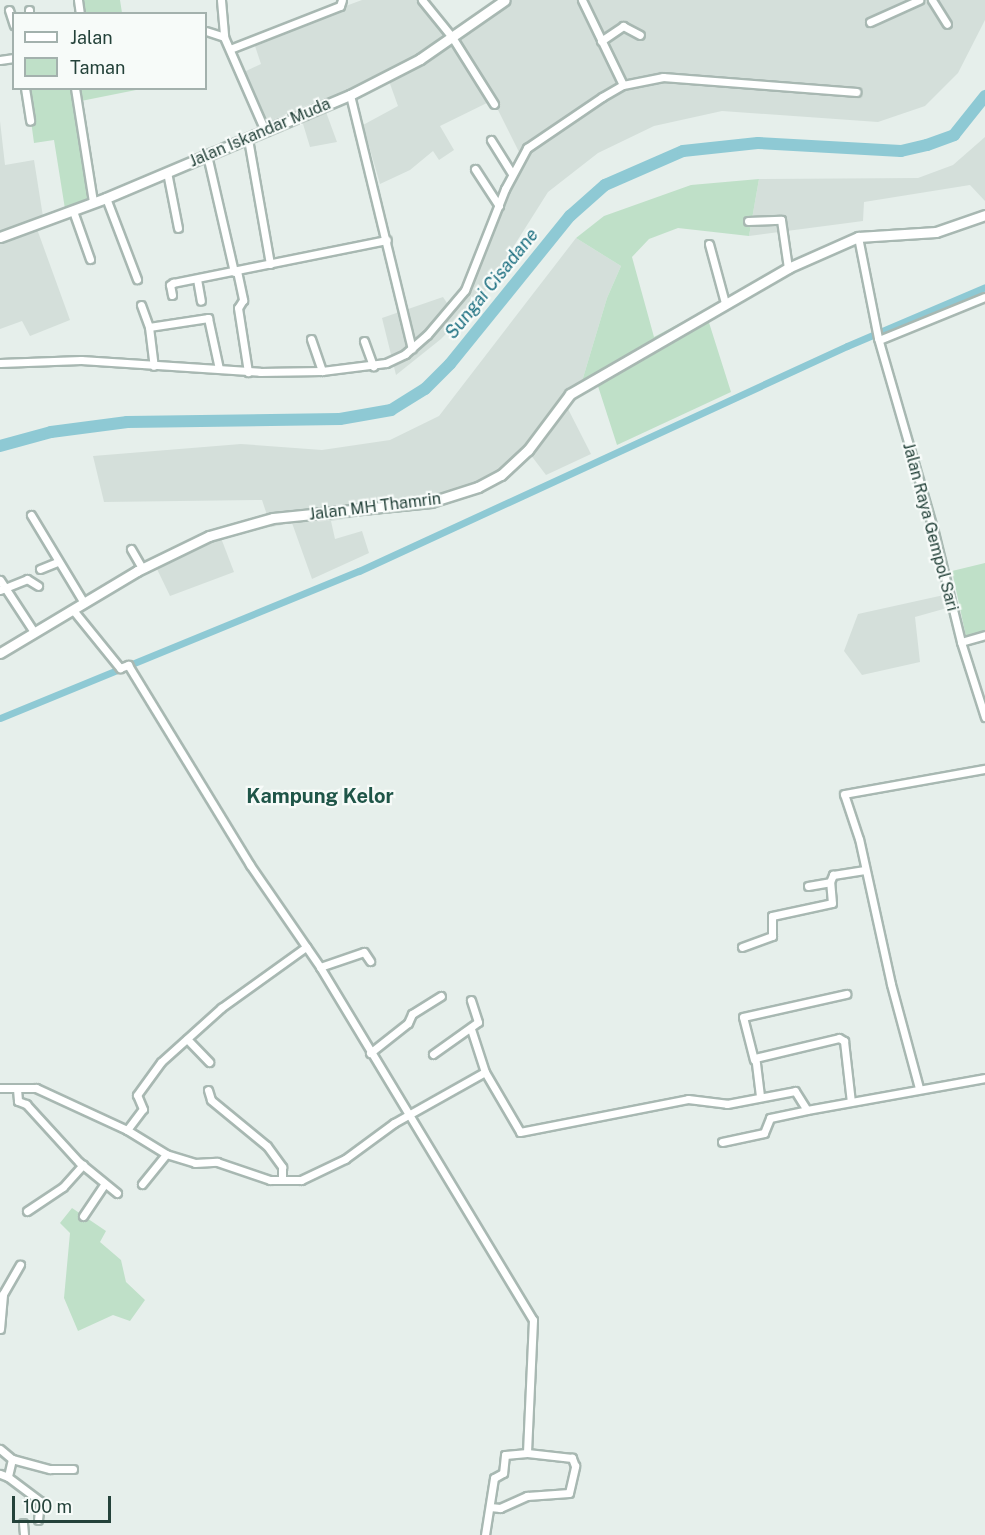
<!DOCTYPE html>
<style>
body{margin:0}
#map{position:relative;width:985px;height:1535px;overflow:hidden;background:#e6efeb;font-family:"Public Sans",sans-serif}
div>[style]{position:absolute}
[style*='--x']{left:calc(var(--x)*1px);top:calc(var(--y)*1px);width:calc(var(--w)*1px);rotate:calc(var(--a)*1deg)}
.built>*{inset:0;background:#d4dfda}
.green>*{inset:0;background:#bfe0c8}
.canal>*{height:7px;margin:-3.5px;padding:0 3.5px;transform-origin:3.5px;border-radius:3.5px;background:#8ec9d4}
.river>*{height:12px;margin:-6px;padding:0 6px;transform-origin:6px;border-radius:6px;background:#8ec9d4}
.roads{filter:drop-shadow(2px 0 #a8b8b2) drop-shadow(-2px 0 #a8b8b2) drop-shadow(0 2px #a8b8b2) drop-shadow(0 -2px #a8b8b2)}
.street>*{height:7px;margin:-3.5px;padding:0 3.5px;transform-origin:3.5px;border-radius:3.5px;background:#fff}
.secondary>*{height:9px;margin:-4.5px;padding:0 4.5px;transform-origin:4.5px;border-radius:4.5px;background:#fff}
span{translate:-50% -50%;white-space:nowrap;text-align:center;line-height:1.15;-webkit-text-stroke:4.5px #f7fbf9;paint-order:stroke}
.street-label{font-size:16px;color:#24423a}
.water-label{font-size:18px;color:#1c6f80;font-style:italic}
.quarter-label{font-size:20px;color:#1f5548;font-weight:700}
.legend{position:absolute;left:12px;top:12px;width:195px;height:78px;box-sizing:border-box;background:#f7fbf9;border:2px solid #a3b1ad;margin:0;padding:8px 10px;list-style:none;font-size:18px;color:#24423a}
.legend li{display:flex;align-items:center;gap:12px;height:30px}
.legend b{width:30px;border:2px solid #a3b1ad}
.scale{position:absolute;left:12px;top:1496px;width:99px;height:27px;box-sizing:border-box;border:3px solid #24423a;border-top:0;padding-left:8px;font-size:18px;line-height:21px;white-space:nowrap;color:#24423a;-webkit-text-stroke:4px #f7fbf9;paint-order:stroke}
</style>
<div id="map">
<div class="built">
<div style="clip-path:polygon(362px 0,423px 0,449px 31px,498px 0,985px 0,985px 20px,958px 73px,925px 106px,878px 122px,722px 111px,654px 126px,598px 153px,548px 192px,481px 298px,441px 339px,396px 375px,382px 318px,443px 297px,449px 306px,464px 288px,523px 160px,493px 100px,440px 126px,454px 150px,439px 160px,433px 151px,410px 170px,380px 184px,363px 125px,398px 106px,389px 81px,326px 112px,337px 142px,310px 147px,300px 114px,269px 127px,244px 72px,261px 64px,253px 40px)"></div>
<div style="clip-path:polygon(0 121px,5px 165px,34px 160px,44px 223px,37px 229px,70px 320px,30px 336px,22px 321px,0 329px)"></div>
<div style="clip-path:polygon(985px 137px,985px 201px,970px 185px,864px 202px,863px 221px,749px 236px,759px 179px,918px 178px,953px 165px)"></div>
<div style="clip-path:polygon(576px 238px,621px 266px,607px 298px,580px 388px,565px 403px,591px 454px,546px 475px,530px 454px,504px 478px,456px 502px,331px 521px,335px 539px,362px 531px,369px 553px,312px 579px,292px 523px,271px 527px,262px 500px,104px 502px,93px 456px,241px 444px,322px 450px,390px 440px,439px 416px)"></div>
<div style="clip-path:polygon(221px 538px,234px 572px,170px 596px,156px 567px)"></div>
<div style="clip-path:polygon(944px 595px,947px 608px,915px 617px,920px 662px,862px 675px,844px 651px,858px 614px)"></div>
</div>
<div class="green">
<div style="clip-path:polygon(76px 0,120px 0,122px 13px,78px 13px)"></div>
<div style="clip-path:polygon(33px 88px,141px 89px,76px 102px,93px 199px,65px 209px,54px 140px,34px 143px,27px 91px)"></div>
<div style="clip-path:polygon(759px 179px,749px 236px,678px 228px,649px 239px,632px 257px,654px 337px,705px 310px,731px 392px,617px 445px,596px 380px,580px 388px,607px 298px,621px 266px,576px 238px,604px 216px,691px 185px)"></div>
<div style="clip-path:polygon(985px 563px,985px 642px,968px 646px,952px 571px)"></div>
<div style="clip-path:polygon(72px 1208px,106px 1231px,100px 1242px,121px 1260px,126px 1282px,145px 1300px,130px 1321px,113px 1315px,78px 1331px,64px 1298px,70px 1233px,60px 1223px)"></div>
</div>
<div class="canal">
<div style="--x:0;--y:718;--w:388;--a:-22.3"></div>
<div style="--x:359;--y:571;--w:537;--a:-24.75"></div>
<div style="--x:847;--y:346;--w:150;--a:-23.1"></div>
</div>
<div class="river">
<div style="--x:0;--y:446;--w:53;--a:-15.4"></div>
<div style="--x:51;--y:432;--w:77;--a:-7.5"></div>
<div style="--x:127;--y:422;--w:213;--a:-0.8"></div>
<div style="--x:340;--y:419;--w:52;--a:-10"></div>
<div style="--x:391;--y:410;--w:40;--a:-32"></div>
<div style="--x:425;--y:389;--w:35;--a:-45"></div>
<div style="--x:450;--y:364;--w:191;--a:-51"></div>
<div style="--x:570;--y:216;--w:47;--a:-41.5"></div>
<div style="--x:605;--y:185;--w:85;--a:-23.6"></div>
<div style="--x:683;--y:151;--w:75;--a:-6.1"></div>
<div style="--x:758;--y:143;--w:143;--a:3.2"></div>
<div style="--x:901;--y:151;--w:27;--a:-13"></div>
<div style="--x:927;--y:145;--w:29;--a:-20"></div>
<div style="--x:954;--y:135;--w:50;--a:-51.5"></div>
</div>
<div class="roads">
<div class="street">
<div style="--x:78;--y:0;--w:14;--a:82"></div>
<div style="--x:221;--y:0;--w:37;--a:85"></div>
<div style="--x:224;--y:37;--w:103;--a:66.4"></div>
<div style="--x:422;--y:0;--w:48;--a:51"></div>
<div style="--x:452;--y:37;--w:79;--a:57.9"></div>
<div style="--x:582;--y:0;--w:94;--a:64.2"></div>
<div style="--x:932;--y:0;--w:28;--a:58"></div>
<div style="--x:9;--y:10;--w:16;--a:72"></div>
<div style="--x:29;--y:10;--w:4;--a:90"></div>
<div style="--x:870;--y:22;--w:54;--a:-24.2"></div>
<div style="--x:206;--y:31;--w:19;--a:18"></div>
<div style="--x:601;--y:41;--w:27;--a:-34"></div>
<div style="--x:623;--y:26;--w:19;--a:28"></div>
<div style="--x:230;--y:49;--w:118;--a:-21.4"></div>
<div style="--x:340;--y:6;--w:6;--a:-72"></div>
<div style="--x:0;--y:60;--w:14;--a:-8"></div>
<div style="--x:25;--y:88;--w:33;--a:81"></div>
<div style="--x:75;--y:88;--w:115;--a:81"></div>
<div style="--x:350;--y:95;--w:261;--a:76.3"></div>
<div style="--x:248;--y:139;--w:127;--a:80"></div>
<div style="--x:491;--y:140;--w:39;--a:58"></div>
<div style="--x:207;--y:155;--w:120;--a:77"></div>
<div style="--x:475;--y:169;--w:44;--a:57"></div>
<div style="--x:167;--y:172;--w:57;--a:78.9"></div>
<div style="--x:106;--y:198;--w:87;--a:69.1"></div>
<div style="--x:73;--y:211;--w:51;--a:70.5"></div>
<div style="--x:748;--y:221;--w:33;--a:-2"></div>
<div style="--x:781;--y:220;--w:49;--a:81.7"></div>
<div style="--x:858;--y:237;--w:103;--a:78.8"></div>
<div style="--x:878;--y:338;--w:202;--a:73.9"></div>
<div style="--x:934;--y:532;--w:113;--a:76.2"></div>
<div style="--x:961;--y:642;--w:79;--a:72.3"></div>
<div style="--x:709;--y:244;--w:61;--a:74.8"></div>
<div style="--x:237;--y:271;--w:30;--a:78"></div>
<div style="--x:243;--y:300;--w:9;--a:122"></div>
<div style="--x:238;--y:308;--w:65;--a:81.1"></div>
<div style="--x:197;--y:279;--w:22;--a:80"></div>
<div style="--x:172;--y:295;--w:10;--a:-101"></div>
<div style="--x:170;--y:285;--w:4;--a:-34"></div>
<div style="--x:173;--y:283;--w:218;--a:-11.4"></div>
<div style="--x:141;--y:305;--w:23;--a:70"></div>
<div style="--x:149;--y:327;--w:60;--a:-8.7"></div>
<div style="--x:208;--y:318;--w:52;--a:77.8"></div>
<div style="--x:149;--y:327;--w:39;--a:83"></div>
<div style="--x:311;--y:339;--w:34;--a:71"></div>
<div style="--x:879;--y:340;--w:114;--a:-22.1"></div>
<div style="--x:364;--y:341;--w:27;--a:70"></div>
<div style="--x:0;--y:363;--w:81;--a:-2.1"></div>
<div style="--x:81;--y:360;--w:179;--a:3.8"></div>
<div style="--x:260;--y:372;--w:62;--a:-0.9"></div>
<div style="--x:322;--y:371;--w:64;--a:-7.1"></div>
<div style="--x:386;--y:363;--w:21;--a:-25"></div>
<div style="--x:405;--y:354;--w:29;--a:-41"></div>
<div style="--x:427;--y:335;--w:59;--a:-49.8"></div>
<div style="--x:465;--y:290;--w:109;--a:-68.4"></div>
<div style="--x:505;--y:189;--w:47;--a:-61.8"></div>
<div style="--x:527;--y:148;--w:91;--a:-34.2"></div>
<div style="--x:602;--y:97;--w:24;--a:-30"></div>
<div style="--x:623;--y:85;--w:41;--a:-11.3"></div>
<div style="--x:663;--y:77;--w:194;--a:4.4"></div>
<div style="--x:31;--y:515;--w:103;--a:58.9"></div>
<div style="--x:131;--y:549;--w:22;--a:60"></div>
<div style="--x:40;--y:569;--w:18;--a:-22"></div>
<div style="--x:0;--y:580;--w:62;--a:56.8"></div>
<div style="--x:0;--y:590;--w:29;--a:-22"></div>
<div style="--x:27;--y:579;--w:13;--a:32"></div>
<div style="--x:73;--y:610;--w:75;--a:51"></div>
<div style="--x:120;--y:668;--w:9;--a:-21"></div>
<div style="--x:128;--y:665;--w:234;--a:58.6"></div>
<div style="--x:250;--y:865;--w:124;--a:55.5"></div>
<div style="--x:320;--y:967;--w:412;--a:58.9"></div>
<div style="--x:533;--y:1320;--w:133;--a:92.6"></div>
<div style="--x:527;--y:1453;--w:22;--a:175"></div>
<div style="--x:505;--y:1455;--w:18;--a:96"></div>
<div style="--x:503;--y:1473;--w:10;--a:151"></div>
<div style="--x:494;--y:1478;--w:58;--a:99"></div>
<div style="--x:961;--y:642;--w:25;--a:-16"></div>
<div style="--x:808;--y:886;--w:22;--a:-10"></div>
<div style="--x:830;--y:882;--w:8;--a:-67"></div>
<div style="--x:833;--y:875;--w:32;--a:-9"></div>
<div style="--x:742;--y:947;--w:32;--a:-20"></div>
<div style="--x:772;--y:936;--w:20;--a:-90"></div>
<div style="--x:772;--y:916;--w:61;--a:-12.2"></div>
<div style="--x:832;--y:903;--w:21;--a:-95"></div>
<div style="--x:320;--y:967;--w:46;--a:-18.8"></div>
<div style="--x:364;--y:952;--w:11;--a:56"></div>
<div style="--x:471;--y:1029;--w:45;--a:72"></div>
<div style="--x:485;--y:1072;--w:69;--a:59.7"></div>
<div style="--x:520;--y:1132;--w:171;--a:-11.1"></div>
<div style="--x:688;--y:1099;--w:39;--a:7"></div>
<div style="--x:727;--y:1104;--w:69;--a:-10.8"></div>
<div style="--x:795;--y:1091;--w:22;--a:58"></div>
<div style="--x:807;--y:1110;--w:181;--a:-10.2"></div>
<div style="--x:187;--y:1039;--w:32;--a:46"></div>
<div style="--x:370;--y:1053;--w:48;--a:-38.3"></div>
<div style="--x:408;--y:1023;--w:10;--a:-66"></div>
<div style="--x:412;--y:1014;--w:34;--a:-32"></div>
<div style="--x:433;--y:1054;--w:55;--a:-35.4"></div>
<div style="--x:478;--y:1022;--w:23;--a:-108"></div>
<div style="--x:754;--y:1060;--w:44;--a:-104.3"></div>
<div style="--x:743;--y:1017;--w:106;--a:-12.6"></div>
<div style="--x:0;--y:1088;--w:36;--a:0"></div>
<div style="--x:36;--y:1088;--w:100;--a:24.8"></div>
<div style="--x:127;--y:1130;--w:46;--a:31.6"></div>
<div style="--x:166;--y:1154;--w:30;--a:17"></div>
<div style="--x:195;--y:1163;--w:22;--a:-3"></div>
<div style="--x:217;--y:1162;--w:56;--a:18.8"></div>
<div style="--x:270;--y:1180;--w:31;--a:0"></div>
<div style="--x:301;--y:1180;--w:49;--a:-25.5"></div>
<div style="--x:345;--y:1159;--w:61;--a:-36.3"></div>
<div style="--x:394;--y:1123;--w:104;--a:-29.3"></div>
<div style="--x:919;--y:1088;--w:108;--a:-105.1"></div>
<div style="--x:891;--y:984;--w:148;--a:-102.4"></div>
<div style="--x:859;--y:839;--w:47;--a:-108.4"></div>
<div style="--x:844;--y:794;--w:143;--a:-10.1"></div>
<div style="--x:17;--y:1089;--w:12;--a:85"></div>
<div style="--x:18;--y:1101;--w:9;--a:21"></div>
<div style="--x:26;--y:1104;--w:79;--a:47.6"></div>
<div style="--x:79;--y:1162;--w:49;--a:39.2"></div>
<div style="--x:208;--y:1090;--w:10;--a:73"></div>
<div style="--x:211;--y:1100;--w:72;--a:39.4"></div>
<div style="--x:267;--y:1146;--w:26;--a:54"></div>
<div style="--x:282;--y:1167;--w:13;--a:90"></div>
<div style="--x:760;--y:1096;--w:38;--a:-97"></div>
<div style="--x:755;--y:1058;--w:86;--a:-13.4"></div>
<div style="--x:839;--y:1038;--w:6;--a:31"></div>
<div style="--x:844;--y:1041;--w:61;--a:83.5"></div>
<div style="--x:127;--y:1130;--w:26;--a:-53"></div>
<div style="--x:143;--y:1109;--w:15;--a:-113"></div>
<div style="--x:137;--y:1095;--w:41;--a:-54"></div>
<div style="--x:161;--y:1062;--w:81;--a:-42"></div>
<div style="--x:221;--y:1008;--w:105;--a:-35.7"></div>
<div style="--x:722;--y:1142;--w:43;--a:-12.1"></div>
<div style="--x:764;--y:1133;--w:16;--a:-68"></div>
<div style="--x:770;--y:1118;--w:38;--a:-12"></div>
<div style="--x:142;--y:1184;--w:38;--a:-51"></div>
<div style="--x:27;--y:1211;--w:43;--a:-33.7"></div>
<div style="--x:63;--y:1187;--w:30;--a:-48"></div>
<div style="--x:83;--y:1216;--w:37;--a:-56"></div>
<div style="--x:0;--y:1329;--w:35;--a:-85"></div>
<div style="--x:3;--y:1294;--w:34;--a:-60"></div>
<div style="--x:0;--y:1449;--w:16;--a:40"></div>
<div style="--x:12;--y:1459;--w:18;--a:103"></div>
<div style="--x:8;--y:1477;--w:9;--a:-159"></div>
<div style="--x:12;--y:1459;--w:39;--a:15"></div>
<div style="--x:50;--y:1469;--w:23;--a:0"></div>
<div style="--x:8;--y:1477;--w:40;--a:37"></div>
<div style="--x:40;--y:1501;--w:19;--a:96"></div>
<div style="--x:490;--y:1507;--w:10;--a:6"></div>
<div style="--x:500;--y:1508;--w:30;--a:-24"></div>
<div style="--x:527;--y:1496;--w:42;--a:-4.1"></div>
<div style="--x:569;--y:1493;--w:28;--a:-77"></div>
<div style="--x:575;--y:1466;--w:9;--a:-111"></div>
<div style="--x:572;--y:1458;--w:45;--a:-173.7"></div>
<div style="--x:23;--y:1523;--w:12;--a:85"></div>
</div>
<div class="secondary">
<div style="--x:0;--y:237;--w:113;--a:-20.2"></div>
<div style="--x:106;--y:198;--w:265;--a:-22.9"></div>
<div style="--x:350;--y:95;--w:79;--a:-27.2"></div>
<div style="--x:420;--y:59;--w:103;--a:-34.8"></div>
<div style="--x:0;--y:653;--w:160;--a:-30.9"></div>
<div style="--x:137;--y:571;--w:80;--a:-25.9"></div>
<div style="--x:209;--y:536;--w:66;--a:-15.7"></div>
<div style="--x:273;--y:518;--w:159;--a:-5.8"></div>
<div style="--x:431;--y:502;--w:49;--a:-17.7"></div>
<div style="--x:478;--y:487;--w:26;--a:-28"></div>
<div style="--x:501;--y:475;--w:37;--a:-43"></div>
<div style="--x:528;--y:450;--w:70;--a:-53.1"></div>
<div style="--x:570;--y:394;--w:252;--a:-30"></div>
<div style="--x:788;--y:268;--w:77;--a:-23.9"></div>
<div style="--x:858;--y:237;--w:78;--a:-3.7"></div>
<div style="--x:936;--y:232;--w:52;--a:-19.1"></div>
</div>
</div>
<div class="street-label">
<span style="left:260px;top:133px;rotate:-23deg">Jalan Iskandar Muda</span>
<span style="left:375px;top:507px;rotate:-7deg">Jalan MH Thamrin</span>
<span style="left:930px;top:527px;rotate:75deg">Jalan Raya Gempol Sari</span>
</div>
<div class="water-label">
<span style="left:492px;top:284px;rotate:-51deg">Sungai Cisadane</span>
</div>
<div class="quarter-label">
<span style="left:320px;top:796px">Kampung Kelor</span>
</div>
<ul class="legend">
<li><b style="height:8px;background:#fff"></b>Jalan</li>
<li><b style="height:16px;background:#bfe0c8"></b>Taman</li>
</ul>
<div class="scale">100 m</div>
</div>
